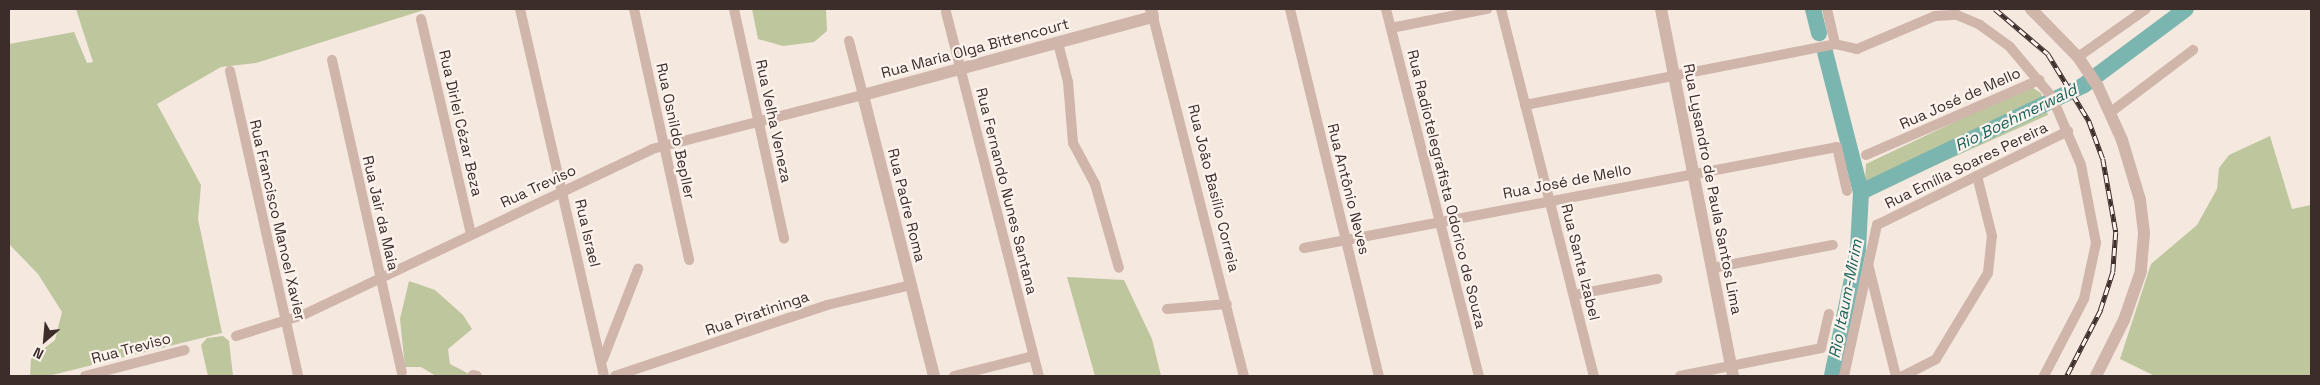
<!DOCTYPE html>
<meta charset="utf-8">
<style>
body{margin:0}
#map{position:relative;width:2320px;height:385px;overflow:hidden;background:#f5e8df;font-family:"Space Grotesk",sans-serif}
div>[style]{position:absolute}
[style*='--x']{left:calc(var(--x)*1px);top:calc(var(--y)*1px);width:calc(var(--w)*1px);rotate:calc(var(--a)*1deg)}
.green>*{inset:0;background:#bec69d}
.river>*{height:16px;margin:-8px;padding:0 8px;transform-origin:8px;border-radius:8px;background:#7bb5af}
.minor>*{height:10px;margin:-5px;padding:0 5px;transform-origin:5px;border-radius:5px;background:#cfb5aa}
.tertiary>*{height:12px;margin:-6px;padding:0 6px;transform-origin:6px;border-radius:6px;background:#cfb5aa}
.rail>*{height:4.5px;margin-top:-2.25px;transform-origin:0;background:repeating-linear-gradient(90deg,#fcf3ed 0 8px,#3c2d2a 0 16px);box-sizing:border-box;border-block:1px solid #3c2d2a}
span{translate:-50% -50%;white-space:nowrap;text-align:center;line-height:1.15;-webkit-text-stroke:4.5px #fcf3ed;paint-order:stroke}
.street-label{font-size:15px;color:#3c2d2a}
.water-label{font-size:16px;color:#1b615c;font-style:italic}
.frame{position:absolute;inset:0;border:10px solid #3c2d2a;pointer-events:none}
.north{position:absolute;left:20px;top:315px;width:50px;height:50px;-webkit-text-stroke:4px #fcf3ed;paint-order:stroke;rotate:207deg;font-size:14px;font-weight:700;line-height:20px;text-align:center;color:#3c2d2a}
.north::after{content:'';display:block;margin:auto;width:18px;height:22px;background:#3c2d2a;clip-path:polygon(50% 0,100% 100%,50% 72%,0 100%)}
</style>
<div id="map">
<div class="green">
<div style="clip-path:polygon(76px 9px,427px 9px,256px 63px,221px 67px,157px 104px,201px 185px,198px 219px,222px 333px,48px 376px,30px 376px,31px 359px,55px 340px,62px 312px,38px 274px,9px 244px,9px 44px,74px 32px,87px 63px,93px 62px)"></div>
<div style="clip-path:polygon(752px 9px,826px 9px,827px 31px,814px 42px,783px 46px,758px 39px)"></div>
<div style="clip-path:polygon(2030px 86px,2041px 93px,2048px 115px,1884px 188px,1865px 181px,1866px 164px)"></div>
<div style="clip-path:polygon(2270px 136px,2292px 209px,2311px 205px,2311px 376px,2155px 376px,2120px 359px,2151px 264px,2197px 225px,2217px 189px,2219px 168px,2229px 155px)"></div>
<div style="clip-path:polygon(1067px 277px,1124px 280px,1152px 339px,1161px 376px,1095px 376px)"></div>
<div style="clip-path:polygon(409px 281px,435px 290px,463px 315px,472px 329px,448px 349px,450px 364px,473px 376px,436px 376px,421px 367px,405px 367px,400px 319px)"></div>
<div style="clip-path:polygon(223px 336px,229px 341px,233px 376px,208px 376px,201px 345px,207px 338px)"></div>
</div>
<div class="river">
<div style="--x:1813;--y:9;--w:25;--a:76"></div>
<div style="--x:1825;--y:52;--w:145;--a:75.6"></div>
<div style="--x:1861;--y:192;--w:58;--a:93"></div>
<div style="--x:1858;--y:250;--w:129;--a:101.7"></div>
<div style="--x:1861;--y:192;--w:247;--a:-25.6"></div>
<div style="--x:2084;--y:85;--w:127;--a:-36.7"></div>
</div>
<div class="minor">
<div style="--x:520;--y:9;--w:376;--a:77.1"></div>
<div style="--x:634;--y:9;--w:257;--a:77.6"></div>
<div style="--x:734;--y:9;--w:235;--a:77.7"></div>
<div style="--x:1290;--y:9;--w:378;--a:76.4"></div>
<div style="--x:1386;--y:9;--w:379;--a:75.8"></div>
<div style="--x:1501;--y:9;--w:379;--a:75.8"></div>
<div style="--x:1827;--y:9;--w:36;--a:77"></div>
<div style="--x:946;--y:12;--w:376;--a:75.7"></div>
<div style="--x:1153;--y:17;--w:370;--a:75.8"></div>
<div style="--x:421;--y:19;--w:221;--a:76.9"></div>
<div style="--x:1391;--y:28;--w:98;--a:-11.2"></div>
<div style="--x:1058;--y:43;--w:40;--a:75.6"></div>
<div style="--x:1068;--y:82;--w:61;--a:85.3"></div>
<div style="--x:1073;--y:143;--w:47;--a:61.8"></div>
<div style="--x:1095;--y:184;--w:87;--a:74.1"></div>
<div style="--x:1835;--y:44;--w:23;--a:13"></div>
<div style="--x:1857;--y:49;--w:85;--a:-22.9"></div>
<div style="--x:1935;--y:16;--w:22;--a:-3"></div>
<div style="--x:1957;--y:15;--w:25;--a:23"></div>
<div style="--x:1980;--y:25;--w:37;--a:36"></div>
<div style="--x:2010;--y:47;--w:65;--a:50"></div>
<div style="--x:2052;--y:97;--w:74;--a:66.9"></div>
<div style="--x:2081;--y:165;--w:79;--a:79.1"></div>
<div style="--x:2096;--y:243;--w:57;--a:102.1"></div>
<div style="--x:2084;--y:299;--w:87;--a:117.5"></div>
<div style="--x:2078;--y:57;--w:83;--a:-35.2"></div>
<div style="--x:332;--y:60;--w:320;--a:77.4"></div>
<div style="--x:230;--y:71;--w:312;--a:77.4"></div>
<div style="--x:1525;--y:105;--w:316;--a:-11.1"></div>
<div style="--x:2111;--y:112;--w:103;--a:-37.1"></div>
<div style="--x:1866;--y:155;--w:189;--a:-23.4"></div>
<div style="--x:1304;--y:248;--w:542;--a:-10.73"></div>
<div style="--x:1837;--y:147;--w:45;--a:77.2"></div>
<div style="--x:1712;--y:268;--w:123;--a:-10.8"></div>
<div style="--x:1869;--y:268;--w:111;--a:76"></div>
<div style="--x:1574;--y:295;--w:85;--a:-10.9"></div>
<div style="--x:1167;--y:309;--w:60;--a:-4.8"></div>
<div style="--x:236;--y:336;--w:70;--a:-17.4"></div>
<div style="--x:303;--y:315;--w:386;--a:-25.4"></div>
<div style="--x:652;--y:149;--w:218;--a:-14.4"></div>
<div style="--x:863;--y:95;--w:56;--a:-104.5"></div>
<div style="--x:603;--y:359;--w:97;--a:-68.7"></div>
<div style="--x:473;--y:375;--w:4;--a:14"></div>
<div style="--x:85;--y:376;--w:103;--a:-14.6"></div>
<div style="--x:615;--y:376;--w:224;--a:-18.5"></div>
<div style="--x:827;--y:305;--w:86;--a:-13.4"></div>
<div style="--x:954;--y:376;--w:81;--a:-14.2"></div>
<div style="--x:1680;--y:376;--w:144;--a:-11.2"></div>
<div style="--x:1821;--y:348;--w:35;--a:-77"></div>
<div style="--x:1844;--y:376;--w:155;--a:-77.7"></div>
<div style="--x:1877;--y:225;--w:213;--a:-26.2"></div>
<div style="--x:1903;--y:376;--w:37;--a:-27"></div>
<div style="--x:1936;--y:359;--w:100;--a:-58.8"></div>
<div style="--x:1988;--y:273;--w:37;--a:-84"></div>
<div style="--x:1992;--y:236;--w:62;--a:-104"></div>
</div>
<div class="tertiary">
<div style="--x:1661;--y:9;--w:374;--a:78.9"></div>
<div style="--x:2031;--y:9;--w:67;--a:45.6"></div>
<div style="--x:2078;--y:57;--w:36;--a:56"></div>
<div style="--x:2098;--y:87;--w:58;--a:65.6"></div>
<div style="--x:2122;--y:140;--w:63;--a:73.3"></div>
<div style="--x:2140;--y:200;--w:34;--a:83"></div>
<div style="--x:2144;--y:234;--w:37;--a:95"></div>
<div style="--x:2141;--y:271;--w:52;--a:109.1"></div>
<div style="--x:2124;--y:320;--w:63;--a:116.6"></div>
<div style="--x:934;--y:376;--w:290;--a:-104.2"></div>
<div style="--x:863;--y:95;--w:300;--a:-15.1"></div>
<div style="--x:1153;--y:17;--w:8;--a:-104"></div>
</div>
<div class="rail">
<div style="--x:1995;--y:9;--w:70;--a:40.3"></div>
<div style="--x:2048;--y:54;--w:79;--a:58.5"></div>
<div style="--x:2089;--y:121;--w:40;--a:69.8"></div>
<div style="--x:2103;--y:159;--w:74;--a:79.9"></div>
<div style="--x:2116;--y:232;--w:40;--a:94.3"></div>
<div style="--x:2113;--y:272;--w:40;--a:108"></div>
<div style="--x:2101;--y:310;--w:74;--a:117.3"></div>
</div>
<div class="street-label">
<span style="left:975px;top:48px;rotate:-15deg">Rua Maria Olga Bittencourt</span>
<span style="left:1960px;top:98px;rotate:-24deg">Rua José de Mello</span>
<span style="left:774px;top:121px;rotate:78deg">Rua Velha Veneza</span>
<span style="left:461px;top:123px;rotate:77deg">Rua Dirlei Cézar Beza</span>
<span style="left:676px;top:131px;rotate:78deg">Rua Osnildo Bepller</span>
<span style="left:1966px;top:165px;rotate:-26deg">Rua Emília Soares Pereira</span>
<span style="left:1567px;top:181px;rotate:-11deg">Rua José de Mello</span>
<span style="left:538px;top:186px;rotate:-25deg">Rua Treviso</span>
<span style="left:1214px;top:188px;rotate:76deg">Rua João Basílio Correia</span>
<span style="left:1349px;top:189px;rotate:76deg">Rua Antônio Neves</span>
<span style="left:1447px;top:189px;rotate:76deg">Rua Radiotelegrafista Odorico de Souza</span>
<span style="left:1713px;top:189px;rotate:79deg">Rua Lysandro de Paula Santos Lima</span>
<span style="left:1007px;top:191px;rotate:76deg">Rua Fernando Nunes Santana</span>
<span style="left:907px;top:205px;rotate:76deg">Rua Padre Roma</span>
<span style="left:381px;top:213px;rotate:77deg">Rua Jair da Maia</span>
<span style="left:278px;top:220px;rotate:77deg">Rua Francisco Manoel Xavier</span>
<span style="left:588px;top:233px;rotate:77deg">Rua Israel</span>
<span style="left:1581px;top:262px;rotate:76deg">Rua Santa Izabel</span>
<span style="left:757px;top:313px;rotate:-19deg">Rua Piratininga</span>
<span style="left:131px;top:348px;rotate:-15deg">Rua Treviso</span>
</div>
<div class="water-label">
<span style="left:2016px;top:118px;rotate:-26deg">Rio Boehmerwald</span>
<span style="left:1846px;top:299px;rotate:-79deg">Rio Itaum-Mirim</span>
</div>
<div class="frame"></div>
<div class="north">N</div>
</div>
